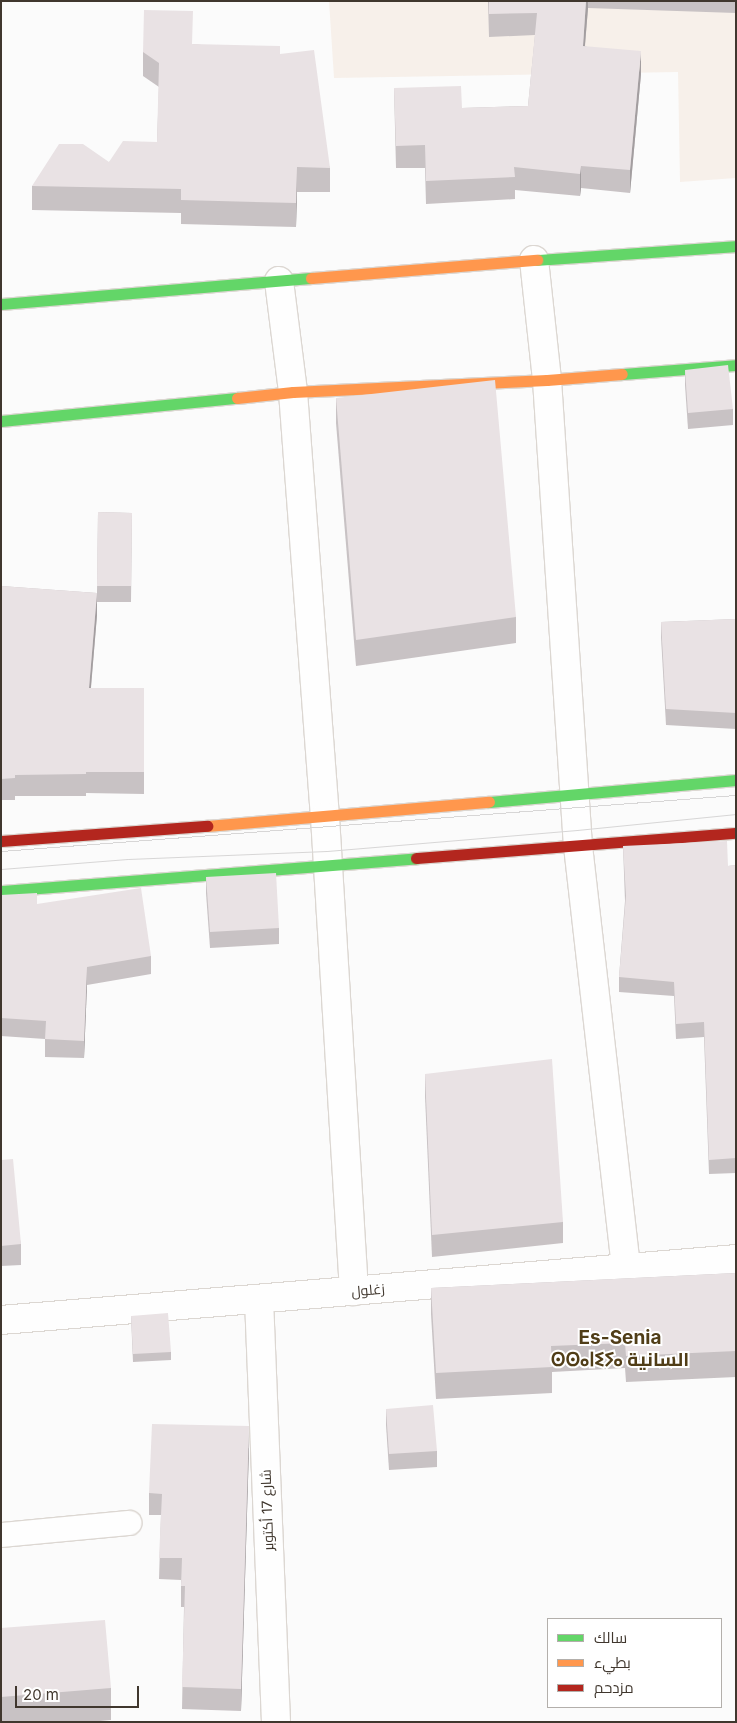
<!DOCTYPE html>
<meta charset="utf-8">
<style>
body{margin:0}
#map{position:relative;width:737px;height:1723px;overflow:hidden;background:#fbfbfb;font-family:Inter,Cairo,"Noto Sans Tifinagh",sans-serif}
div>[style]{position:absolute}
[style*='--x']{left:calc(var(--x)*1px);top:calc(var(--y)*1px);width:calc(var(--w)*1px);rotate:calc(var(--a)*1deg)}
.built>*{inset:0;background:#f7f0ea}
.roads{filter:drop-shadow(1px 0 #dcd7d2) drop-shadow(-1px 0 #dcd7d2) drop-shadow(0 1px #dcd7d2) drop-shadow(0 -1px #dcd7d2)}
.lane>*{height:24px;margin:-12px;padding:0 12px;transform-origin:12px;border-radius:12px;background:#fefefe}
.street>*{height:28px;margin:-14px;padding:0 14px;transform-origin:14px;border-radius:14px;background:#fefefe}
.fast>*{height:11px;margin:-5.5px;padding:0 5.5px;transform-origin:5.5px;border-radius:5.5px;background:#63d668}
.slow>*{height:11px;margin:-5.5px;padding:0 5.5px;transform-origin:5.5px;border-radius:5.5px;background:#ff974d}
.jam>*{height:11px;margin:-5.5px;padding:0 5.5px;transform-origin:5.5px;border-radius:5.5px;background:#b3261e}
.tram>*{height:1px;margin:-0.5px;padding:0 0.5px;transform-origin:0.5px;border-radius:0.5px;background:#d7d6d6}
.wall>*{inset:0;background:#c8c2c4}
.shaded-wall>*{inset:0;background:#a39ea0}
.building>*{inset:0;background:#e9e2e4}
span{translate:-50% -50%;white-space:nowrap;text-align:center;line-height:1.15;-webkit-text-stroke:4px #fff;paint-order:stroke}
.street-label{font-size:14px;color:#40372e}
.district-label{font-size:19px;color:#503d17;font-weight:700}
.frame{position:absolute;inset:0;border:2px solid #40372e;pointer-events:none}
.legend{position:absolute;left:547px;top:1618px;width:175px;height:90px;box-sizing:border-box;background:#fff;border:1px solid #b3afab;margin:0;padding:6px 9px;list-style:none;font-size:15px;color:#40372e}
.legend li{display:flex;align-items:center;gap:10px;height:25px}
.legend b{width:25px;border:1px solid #b3afab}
.scale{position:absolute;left:15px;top:1686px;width:124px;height:22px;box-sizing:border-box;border:2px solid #40372e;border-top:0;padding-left:6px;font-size:15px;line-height:18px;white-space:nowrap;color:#40372e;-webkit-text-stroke:4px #fff;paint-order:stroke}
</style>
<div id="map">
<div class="built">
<div style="clip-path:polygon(329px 1px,736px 1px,736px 178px,680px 182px,678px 72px,334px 78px)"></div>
</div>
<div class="roads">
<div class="lane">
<div style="--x:1;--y:1535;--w:129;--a:-5.4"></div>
</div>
<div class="street">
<div style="--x:534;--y:260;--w:121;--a:83.8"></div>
<div style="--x:547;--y:380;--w:467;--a:86.2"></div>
<div style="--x:578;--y:846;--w:425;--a:83.5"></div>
<div style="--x:279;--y:281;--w:112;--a:82.8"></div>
<div style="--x:293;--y:392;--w:426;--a:85.7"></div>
<div style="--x:325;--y:817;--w:475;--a:86.5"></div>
<div style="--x:259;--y:1299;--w:423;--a:87.7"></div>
<div style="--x:1;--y:1320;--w:738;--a:-4.74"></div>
</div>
<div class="fast">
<div style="--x:537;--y:260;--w:199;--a:-4"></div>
<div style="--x:1;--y:304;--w:311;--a:-4.8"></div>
<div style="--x:622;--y:374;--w:114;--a:-4.5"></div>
<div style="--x:1;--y:421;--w:237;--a:-5.6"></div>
<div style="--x:489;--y:802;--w:248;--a:-5.1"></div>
<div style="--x:1;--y:891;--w:416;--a:-4.5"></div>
</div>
<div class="slow">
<div style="--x:311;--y:278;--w:227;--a:-4.6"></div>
<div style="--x:237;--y:398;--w:56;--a:-6.1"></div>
<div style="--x:293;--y:392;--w:254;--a:-2.7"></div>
<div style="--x:547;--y:380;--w:75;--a:-4.6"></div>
<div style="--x:207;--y:826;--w:283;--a:-4.9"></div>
</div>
<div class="jam">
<div style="--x:1;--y:841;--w:207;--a:-4.2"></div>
<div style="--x:416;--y:858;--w:321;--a:-4.5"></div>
</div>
</div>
<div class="tram">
<div style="--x:1;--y:851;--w:737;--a:-4.36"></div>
<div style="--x:1;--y:869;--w:127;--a:-4.5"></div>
<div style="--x:128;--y:859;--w:199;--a:-2.3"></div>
<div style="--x:327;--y:851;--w:251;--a:-4.8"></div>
<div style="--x:577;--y:830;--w:160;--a:-5.7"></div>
</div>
<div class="wall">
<div style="clip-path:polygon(488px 1px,736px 1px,736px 13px,588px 8px,585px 46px,641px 74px,630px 193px,581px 188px,580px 196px,515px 190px,515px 199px,426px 204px,425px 168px,396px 168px,394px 88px,462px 108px,528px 106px,535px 35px,489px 37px)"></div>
<div style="clip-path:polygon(193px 44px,280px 54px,330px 168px,330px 192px,297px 192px,296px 227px,181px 224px,181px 213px,32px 210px,32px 186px,109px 162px,157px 142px,159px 87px,143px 76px,143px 52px)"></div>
<div style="clip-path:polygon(685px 370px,733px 409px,733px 425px,688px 429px,685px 385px)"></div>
<div style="clip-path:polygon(336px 398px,516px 617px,516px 643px,356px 666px,336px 423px)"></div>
<div style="clip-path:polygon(98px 512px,132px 513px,131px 602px,97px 602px,97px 615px,91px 688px,144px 688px,144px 794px,86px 793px,86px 796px,15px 796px,15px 800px,1px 800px,1px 586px,97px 593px)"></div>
<div style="clip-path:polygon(736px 619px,736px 729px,666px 725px,661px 637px,661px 622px)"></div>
<div style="clip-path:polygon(623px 846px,728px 866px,736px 865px,736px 1173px,709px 1174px,704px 1037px,676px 1039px,674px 996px,619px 992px,619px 977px,625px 901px)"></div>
<div style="clip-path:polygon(206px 877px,279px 928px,279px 944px,210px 948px,206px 893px)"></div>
<div style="clip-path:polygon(1px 895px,37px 904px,151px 956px,151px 974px,87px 985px,84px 1058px,45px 1057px,45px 1039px,1px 1036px)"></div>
<div style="clip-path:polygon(425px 1074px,563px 1222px,563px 1243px,432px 1257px,425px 1096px)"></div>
<div style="clip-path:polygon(1px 1160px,21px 1244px,21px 1265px,1px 1266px)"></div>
<div style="clip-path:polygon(736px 1273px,736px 1377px,626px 1382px,625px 1368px,552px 1372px,552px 1393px,436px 1399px,431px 1314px,431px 1288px)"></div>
<div style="clip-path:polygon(131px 1316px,171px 1352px,171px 1360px,133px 1362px)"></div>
<div style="clip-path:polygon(386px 1409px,437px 1451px,437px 1467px,389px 1470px,386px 1425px)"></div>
<div style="clip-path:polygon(249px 1448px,241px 1711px,182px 1709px,184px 1607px,181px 1607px,181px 1580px,159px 1579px,161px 1515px,149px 1515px,149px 1493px)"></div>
<div style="clip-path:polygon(1px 1628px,111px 1688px,111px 1720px,90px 1722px,1px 1722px)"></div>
</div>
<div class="shaded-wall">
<div style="clip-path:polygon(586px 1px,588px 1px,588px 8px,583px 68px,583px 46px)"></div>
<div style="clip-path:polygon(641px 51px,641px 74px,630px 193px,630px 170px)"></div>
<div style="clip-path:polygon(581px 166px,581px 188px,580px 196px,580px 174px)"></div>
<div style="clip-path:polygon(297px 167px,297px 192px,296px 227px,296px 203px)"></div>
<div style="clip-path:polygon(97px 593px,97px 615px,89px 709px,89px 688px)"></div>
<div style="clip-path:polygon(87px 967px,87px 985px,84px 1058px,84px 1041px)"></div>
<div style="clip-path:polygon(249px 1426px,249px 1448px,241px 1711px,241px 1689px)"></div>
</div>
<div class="building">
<div style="clip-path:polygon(489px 1px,586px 1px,583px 46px,641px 51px,630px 170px,581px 166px,580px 174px,514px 167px,515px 177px,426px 181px,425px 145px,396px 146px,394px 88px,461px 86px,462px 108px,528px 106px,537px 13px,489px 14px)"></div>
<div style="clip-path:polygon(144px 10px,193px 11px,192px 44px,280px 46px,280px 54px,314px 50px,330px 168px,297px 167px,296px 203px,181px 200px,181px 189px,32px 186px,59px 144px,83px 144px,109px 162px,123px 141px,157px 142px,159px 63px,143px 52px)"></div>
<div style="clip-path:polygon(728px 365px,733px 409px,688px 413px,685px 370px)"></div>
<div style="clip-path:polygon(495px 380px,516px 617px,356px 640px,336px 398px)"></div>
<div style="clip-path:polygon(98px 512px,132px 513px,131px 586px,97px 586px)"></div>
<div style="clip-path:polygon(1px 586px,97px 593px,89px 688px,144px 688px,144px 772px,86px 772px,86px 774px,15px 775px,15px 778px,1px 779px)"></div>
<div style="clip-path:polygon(736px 619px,736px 713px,666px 709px,661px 622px)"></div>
<div style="clip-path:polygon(727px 841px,728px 866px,736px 865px,736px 1158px,709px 1160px,704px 1022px,676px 1024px,674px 982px,619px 977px,626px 896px,623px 846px)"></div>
<div style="clip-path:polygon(276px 873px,279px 928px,210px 932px,206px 877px)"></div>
<div style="clip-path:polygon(141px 888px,151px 956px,87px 967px,84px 1041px,45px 1039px,46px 1021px,1px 1018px,1px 895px,37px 893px,37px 904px)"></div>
<div style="clip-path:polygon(552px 1059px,563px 1222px,432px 1235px,425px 1074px)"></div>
<div style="clip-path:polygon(13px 1159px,21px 1244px,1px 1246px,1px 1160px)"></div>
<div style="clip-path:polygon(736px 1273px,736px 1351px,626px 1356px,625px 1343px,551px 1346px,552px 1367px,436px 1373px,431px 1288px)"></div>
<div style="clip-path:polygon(168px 1313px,171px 1352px,133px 1354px,131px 1316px)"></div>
<div style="clip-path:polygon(433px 1405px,437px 1451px,389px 1454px,386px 1409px)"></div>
<div style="clip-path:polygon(152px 1424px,249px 1426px,241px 1689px,182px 1687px,185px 1586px,181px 1586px,182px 1558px,159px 1558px,162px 1494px,149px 1493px)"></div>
<div style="clip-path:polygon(105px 1620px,111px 1688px,1px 1697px,1px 1628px)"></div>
</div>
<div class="street-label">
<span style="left:368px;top:1290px;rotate:-5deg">زغلول</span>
<span style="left:267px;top:1510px;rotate:-92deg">شارع 17 أكتوبر</span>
</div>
<div class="district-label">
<span style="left:620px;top:1349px">Es-Senia<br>ⵙⵙⴰⵏⵉⵢⴰ السانية</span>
</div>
<div class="frame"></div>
<ul class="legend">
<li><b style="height:6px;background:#63d668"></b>سالك</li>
<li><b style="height:6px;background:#ff974d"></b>بطيء</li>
<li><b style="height:6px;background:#b3261e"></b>مزدحم</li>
</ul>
<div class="scale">20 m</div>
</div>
